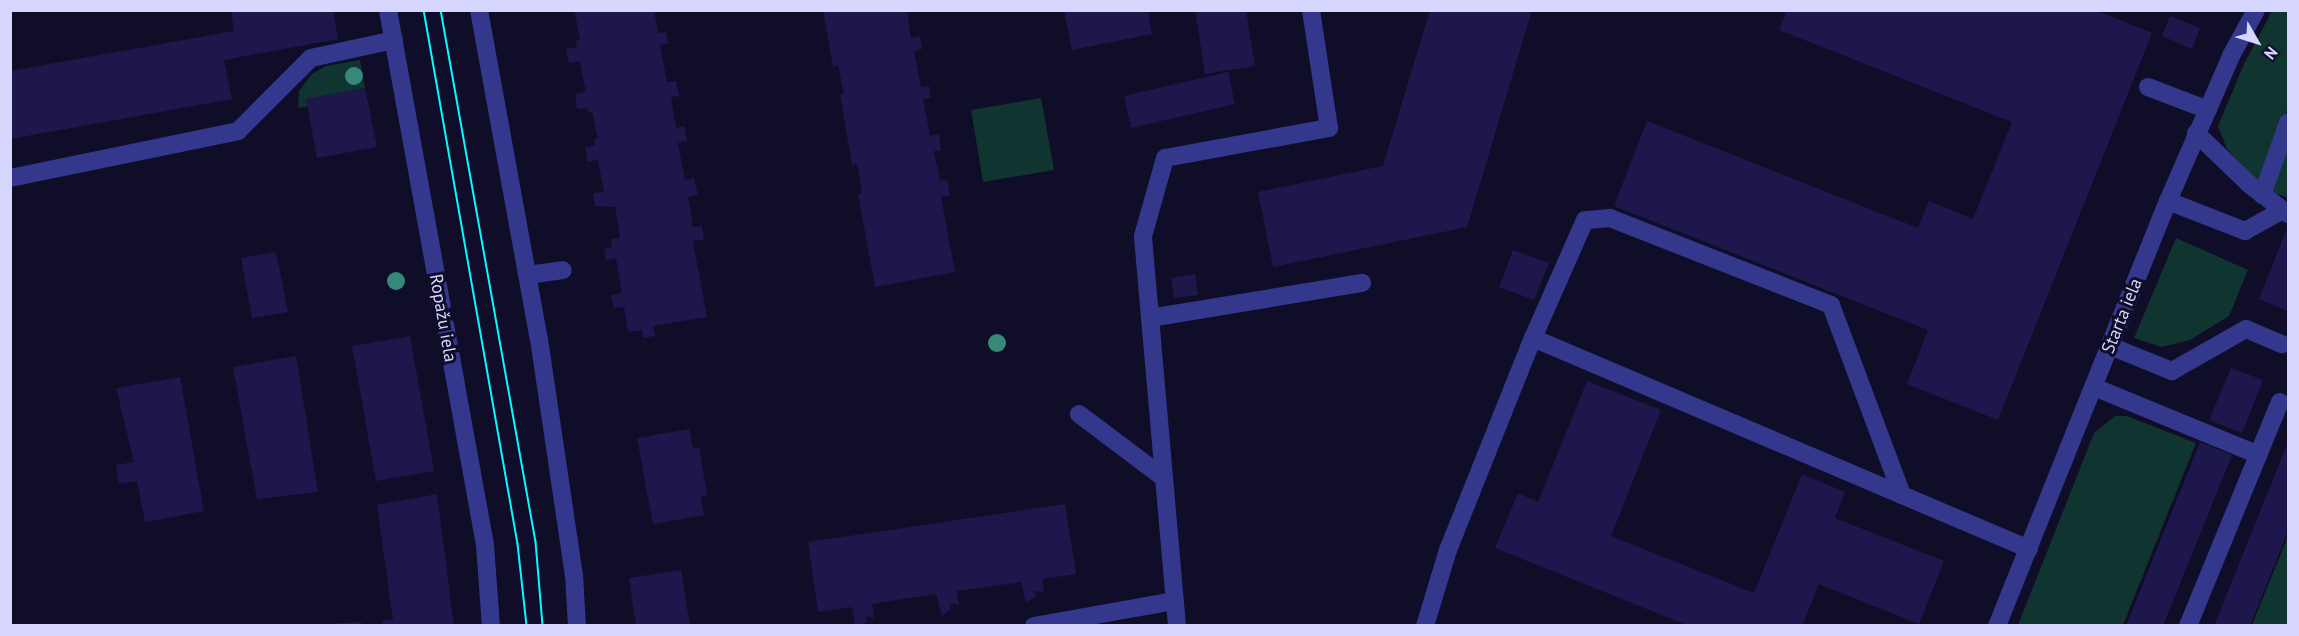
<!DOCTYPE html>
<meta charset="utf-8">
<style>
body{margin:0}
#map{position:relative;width:2299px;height:636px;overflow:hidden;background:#100d29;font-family:"PT Sans",sans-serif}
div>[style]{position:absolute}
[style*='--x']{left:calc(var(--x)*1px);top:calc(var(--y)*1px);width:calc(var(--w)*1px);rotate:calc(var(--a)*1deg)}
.green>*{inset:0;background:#10342f}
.building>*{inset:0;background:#1d174c}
.minor>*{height:18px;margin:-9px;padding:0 9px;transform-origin:9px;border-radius:9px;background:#34388d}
.tram>*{height:1.5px;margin:-0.75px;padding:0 0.75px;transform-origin:0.75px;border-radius:0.75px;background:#02fcff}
.trees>*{width:18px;height:18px;margin:-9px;border-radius:50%;background:#368878}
span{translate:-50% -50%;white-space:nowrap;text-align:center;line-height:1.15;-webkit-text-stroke:6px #100d29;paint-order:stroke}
.street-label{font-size:18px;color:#d7d6ff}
.frame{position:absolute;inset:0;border:12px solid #d7d6ff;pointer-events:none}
.north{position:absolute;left:2227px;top:12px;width:60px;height:60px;-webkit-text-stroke:4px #100d29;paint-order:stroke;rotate:129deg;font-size:16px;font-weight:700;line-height:24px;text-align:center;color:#d7d6ff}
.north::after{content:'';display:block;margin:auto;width:21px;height:27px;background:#d7d6ff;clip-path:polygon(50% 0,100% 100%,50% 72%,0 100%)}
</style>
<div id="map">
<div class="green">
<div style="clip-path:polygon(2272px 11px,2288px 11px,2288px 108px,2257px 181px,2227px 149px,2218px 126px,2244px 64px)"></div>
<div style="clip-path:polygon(360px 60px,365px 88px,306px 99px,307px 107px,298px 108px,299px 91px,312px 74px,326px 66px)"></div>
<div style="clip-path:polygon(1041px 98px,1054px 170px,983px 182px,971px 110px)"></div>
<div style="clip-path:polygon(2288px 147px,2288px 198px,2271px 191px)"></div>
<div style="clip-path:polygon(2176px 238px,2248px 270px,2229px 316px,2190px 340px,2162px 347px,2134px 338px)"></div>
<div style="clip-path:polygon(2115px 416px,2127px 416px,2196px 443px,2123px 625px,2018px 625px,2094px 433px)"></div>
<div style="clip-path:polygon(2288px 536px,2288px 625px,2252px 625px)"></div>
</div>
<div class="building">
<div style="clip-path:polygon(231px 10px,333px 10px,338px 39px,224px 60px,232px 99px,10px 139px,10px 71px,234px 31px)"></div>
<div style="clip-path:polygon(569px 10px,654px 10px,658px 33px,666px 32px,668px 44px,660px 45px,667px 82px,676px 81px,679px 96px,671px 97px,676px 128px,685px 126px,687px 141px,678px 143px,685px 180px,694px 178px,698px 195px,688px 197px,693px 227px,702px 226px,704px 239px,693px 241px,707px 317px,653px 326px,655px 336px,643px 338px,642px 330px,628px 332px,624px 307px,614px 308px,611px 295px,622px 293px,616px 258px,606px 260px,604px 249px,612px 247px,611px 239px,620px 238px,615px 207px,595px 206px,593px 193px,604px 192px,598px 160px,587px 162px,585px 147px,595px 146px,594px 139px,598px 139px,592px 112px,588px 113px,587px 108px,577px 109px,575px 94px,586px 92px,580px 61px,569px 63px,566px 49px,577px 47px,576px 41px,580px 40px,575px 13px)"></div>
<div style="clip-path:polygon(823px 10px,907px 10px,911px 38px,920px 36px,922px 49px,914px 51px,921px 87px,929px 86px,931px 98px,923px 99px,930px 136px,939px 134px,941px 150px,934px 151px,940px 181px,947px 179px,950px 195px,941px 197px,955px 272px,875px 287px,858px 194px,862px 193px,857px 164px,852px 165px,840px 95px,844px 94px,838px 65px,833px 67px)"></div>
<div style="clip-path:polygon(1064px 10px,1148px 10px,1152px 34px,1072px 50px)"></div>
<div style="clip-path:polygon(1195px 10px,1246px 10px,1255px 66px,1205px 74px)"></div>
<div style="clip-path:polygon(1430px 10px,1532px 10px,1467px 227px,1273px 267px,1258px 192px,1383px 166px)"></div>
<div style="clip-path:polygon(1787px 10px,2095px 10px,2152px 33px,1998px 420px,1907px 384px,1928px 330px,1614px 206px,1647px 121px,1918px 228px,1929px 201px,1973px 219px,2012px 122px,1779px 30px)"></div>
<div style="clip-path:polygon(2170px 16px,2200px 28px,2192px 49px,2162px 36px)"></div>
<div style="clip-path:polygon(1228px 72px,1235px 104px,1131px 128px,1124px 96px)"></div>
<div style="clip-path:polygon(365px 88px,377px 147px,317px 158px,306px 99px)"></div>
<div style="clip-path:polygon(2288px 226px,2288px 311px,2259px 299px)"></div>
<div style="clip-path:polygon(1513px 250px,1549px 263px,1534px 300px,1499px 287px)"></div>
<div style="clip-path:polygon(276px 252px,288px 312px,252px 318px,241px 258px)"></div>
<div style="clip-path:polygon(1195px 274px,1198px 295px,1174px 298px,1171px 278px)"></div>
<div style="clip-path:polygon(410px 336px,434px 471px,376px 481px,352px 346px)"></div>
<div style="clip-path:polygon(296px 356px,318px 492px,257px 499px,233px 367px)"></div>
<div style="clip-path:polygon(2231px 368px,2263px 380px,2242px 433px,2209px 420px)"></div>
<div style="clip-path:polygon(180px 377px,204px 511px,145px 522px,137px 481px,119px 484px,116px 465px,134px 462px,116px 388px)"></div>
<div style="clip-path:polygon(1587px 381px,1661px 410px,1611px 536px,1754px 593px,1802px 474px,1845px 492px,1835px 518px,1944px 561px,1919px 624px,1819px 584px,1802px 626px,1689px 626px,1495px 548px,1518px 493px,1538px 502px)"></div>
<div style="clip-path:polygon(689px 429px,693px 449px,699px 447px,707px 495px,701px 497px,704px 515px,653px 524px,637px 438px)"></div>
<div style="clip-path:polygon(2200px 442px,2232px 455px,2163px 626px,2126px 626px)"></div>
<div style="clip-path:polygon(2288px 442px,2288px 531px,2250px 626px,2214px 626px)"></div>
<div style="clip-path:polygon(437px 494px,454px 626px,383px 626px,383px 620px,393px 620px,377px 505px)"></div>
<div style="clip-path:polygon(1065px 504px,1076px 574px,1042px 579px,1044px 592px,1035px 591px,1036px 596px,1026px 603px,1021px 582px,957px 591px,959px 605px,950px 603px,951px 609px,942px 616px,936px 594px,872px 604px,874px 618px,866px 616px,867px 621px,861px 626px,855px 626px,852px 607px,818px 612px,808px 542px)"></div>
<div style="clip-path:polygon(681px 570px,690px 626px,636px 626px,629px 578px)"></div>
<div style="clip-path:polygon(361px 622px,361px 626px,327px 626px,327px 624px)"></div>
</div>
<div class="minor">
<div style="--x:388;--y:10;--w:544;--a:79.72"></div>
<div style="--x:485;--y:545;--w:81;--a:85.8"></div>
<div style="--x:479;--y:10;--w:334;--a:79.7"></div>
<div style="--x:539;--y:339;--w:239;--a:81.6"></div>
<div style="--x:574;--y:575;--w:51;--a:86.6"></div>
<div style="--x:2148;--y:87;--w:64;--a:21"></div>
<div style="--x:2196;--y:133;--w:74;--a:43.9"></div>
<div style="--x:2249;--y:184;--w:49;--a:37.6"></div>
<div style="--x:10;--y:178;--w:233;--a:-11.6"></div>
<div style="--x:238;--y:131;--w:103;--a:-45"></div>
<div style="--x:311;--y:58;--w:85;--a:-12.2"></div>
<div style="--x:2262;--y:195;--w:77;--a:-70.1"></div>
<div style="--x:2168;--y:201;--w:83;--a:21.3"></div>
<div style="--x:2245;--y:231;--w:41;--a:-29.1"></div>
<div style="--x:528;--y:275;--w:35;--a:-8"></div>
<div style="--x:1150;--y:318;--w:215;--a:-9.4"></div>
<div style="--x:2110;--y:346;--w:67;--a:22"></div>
<div style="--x:2172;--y:371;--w:85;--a:-29.6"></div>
<div style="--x:2246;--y:329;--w:39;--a:23"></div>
<div style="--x:2094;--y:387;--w:178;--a:22.4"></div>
<div style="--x:1079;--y:414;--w:106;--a:37"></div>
<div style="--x:1902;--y:495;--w:203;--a:-110.5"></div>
<div style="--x:1831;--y:305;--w:238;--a:-158.5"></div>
<div style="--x:1610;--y:218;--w:25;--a:175"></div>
<div style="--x:1585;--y:220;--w:129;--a:113.8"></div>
<div style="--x:1533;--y:338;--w:539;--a:23.05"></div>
<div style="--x:1034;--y:626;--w:143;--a:-10.1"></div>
<div style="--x:1177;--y:626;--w:391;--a:-95"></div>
<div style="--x:1143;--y:236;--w:81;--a:-74.2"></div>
<div style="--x:1165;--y:158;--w:167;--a:-10.4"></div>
<div style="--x:1329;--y:128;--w:119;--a:-98.7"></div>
<div style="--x:1425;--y:626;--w:79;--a:-73.2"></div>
<div style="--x:1448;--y:550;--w:228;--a:-68.2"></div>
<div style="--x:1997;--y:626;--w:458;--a:-68.1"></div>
<div style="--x:2168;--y:201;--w:160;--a:-66.5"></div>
<div style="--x:2232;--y:54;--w:50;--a:-61.4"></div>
<div style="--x:2188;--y:626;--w:242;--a:-67.7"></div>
</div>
<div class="tram">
<div style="--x:424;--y:10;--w:542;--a:80.02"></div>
<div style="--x:518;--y:544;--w:82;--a:83.7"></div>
<div style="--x:441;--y:10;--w:540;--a:79.88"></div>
<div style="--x:536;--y:542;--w:84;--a:85.2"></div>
</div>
<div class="trees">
<div style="left:354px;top:76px"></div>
<div style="left:396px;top:281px"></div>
<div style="left:997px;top:343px"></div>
</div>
<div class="street-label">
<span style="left:2122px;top:316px;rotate:-68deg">Starta iela</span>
<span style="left:443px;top:318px;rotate:80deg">Ropažu iela</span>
</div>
<div class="frame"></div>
<div class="north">N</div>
</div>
